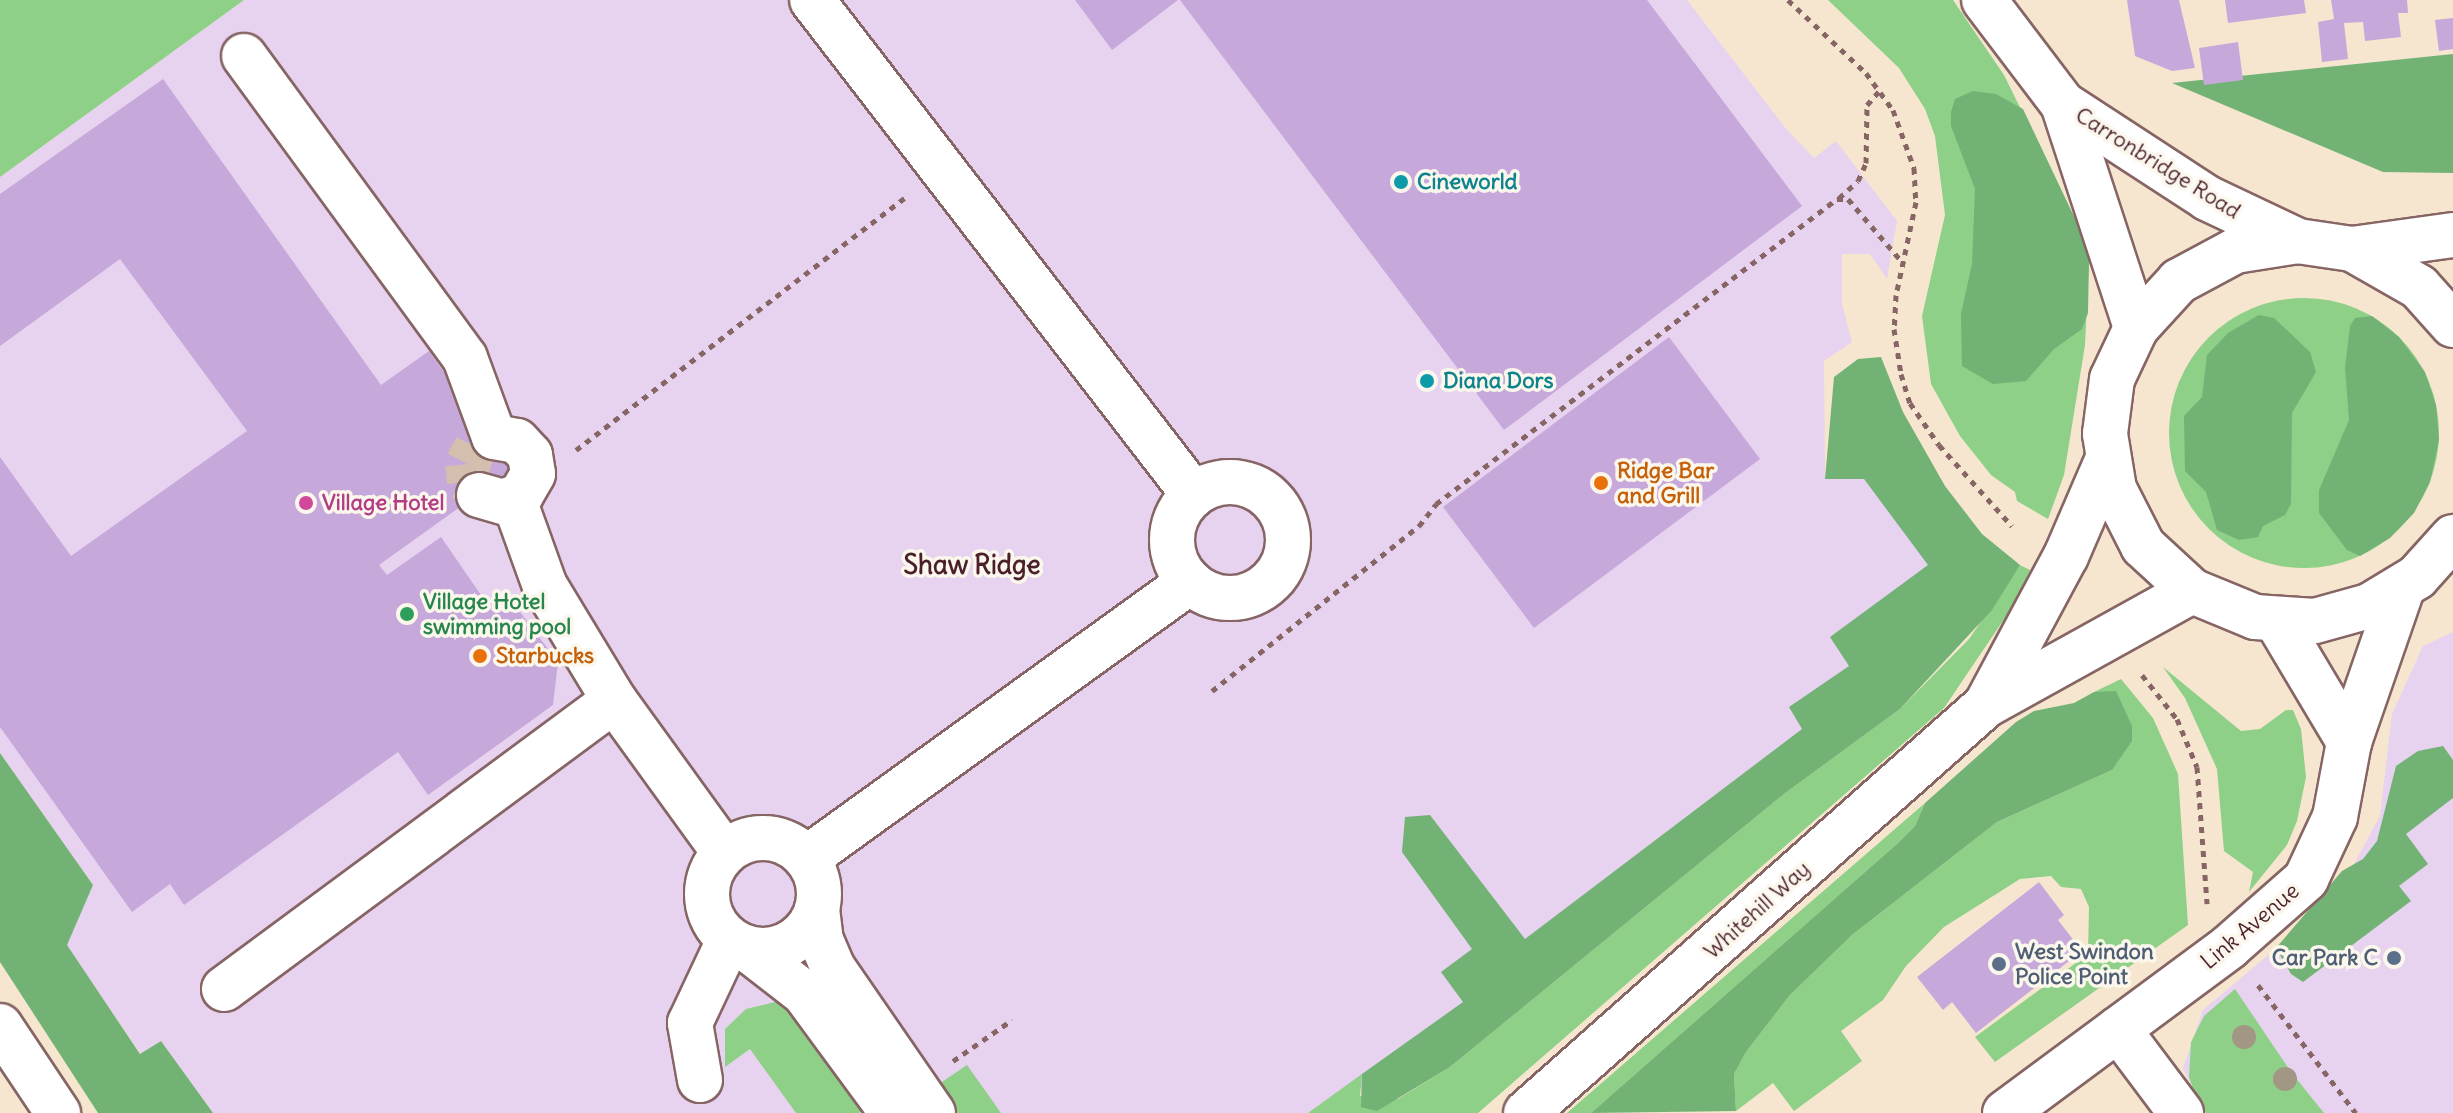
<!DOCTYPE html>
<style>
body{margin:0}
#map{position:relative;width:2453px;height:1113px;overflow:hidden;background:#f6e6cf;font-family:Delius,sans-serif}
div>[style]{position:absolute}
[style*='--x']{left:calc(var(--x)*1px);top:calc(var(--y)*1px);width:calc(var(--w)*1px);rotate:calc(var(--a)*1deg)}
.built>*{inset:0;background:#e7d2ef}
.green>*{inset:0;background:#8ed087}
.round{border-radius:50%}
.forest>*{inset:0;background:#72b274}
.building>*{inset:0;background:#c6a9da}
.minor-tunnel>*{height:44px;margin-top:-22px;transform-origin:0;background:repeating-linear-gradient(90deg,#d4beae 0 44px,transparent 0 66px)}
.path>*{height:5px;margin-top:-2.5px;transform-origin:0;background:repeating-linear-gradient(90deg,#866564 0 6px,transparent 0 12px)}
.roads{filter:drop-shadow(2px 0 #866564) drop-shadow(-2px 0 #866564) drop-shadow(0 2px #866564) drop-shadow(0 -2px #866564)}
.minor>*{height:44px;margin:-22px;padding:0 22px;transform-origin:22px;border-radius:22px;background:#fff}
.minor>.ring{margin:-22px;padding:0;box-sizing:content-box;background:none;border:44px solid #fff;border-radius:50%}
.major>*{height:44px;margin:-22px;padding:0 22px;transform-origin:22px;border-radius:22px;background:#fff}
.trees>*{width:24px;height:24px;margin:-12px;border-radius:50%;background:#a29684}
.dots>*{width:22px;height:22px;translate:-50% -50%;box-sizing:border-box;border:4px solid #fbf7ec;border-radius:50%}
span{translate:-50% -50%;white-space:nowrap;text-align:center;line-height:1.15;-webkit-text-stroke:7px #fbf7ec;paint-order:stroke}
.street-label{font-size:22px;color:#4a1f2b}
.culture-label{font-size:22px;color:#0d838f;font-weight:700}
.left{translate:0 -50%;text-align:left}
.food-label{font-size:22px;color:#c56008;font-weight:700}
.hotel-label{font-size:22px;color:#b23c85;font-weight:700}
.leisure-label{font-size:22px;color:#27864d;font-weight:700}
.service-label{font-size:22px;color:#4e5e75;font-weight:700}
.right{translate:-100% -50%;text-align:right}
.quarter-label{font-size:26px;color:#4a1f2b;font-weight:700}
</style>
<div id="map">
<div class="built">
<div style="clip-path:polygon(244px 0,1687px 0,1787px 130px,1814px 158px,1836px 141px,1897px 221px,1887px 279px,1870px 254px,1842px 254px,1842px 304px,1852px 342px,1824px 361px,1825px 478px,1864px 479px,1929px 565px,1812px 731px,1474px 1008px,1328px 1113px,213px 1113px,161px 1041px,141px 1054px,66px 945px,93px 885px,0 753px,0 177px)"></div>
<div style="clip-path:polygon(2453px 632px,2453px 1113px,2204px 1113px,2183px 1068px,2203px 1010px,2335px 899px,2380px 816px,2392px 714px,2423px 646px)"></div>
</div>
<div class="green">
<div style="clip-path:polygon(0 0,244px 0,0 177px)"></div>
<div style="clip-path:polygon(1828px 0,1953px 0,2004px 75px,2079px 227px,2089px 261px,2085px 345px,2064px 475px,2048px 519px,2017px 501px,2015px 492px,1991px 475px,1960px 436px,1931px 384px,1922px 316px,1945px 215px,1935px 136px,1925px 109px,1899px 68px)"></div>
<div class="round" style="left:2169px;top:298px;width:270px;height:270px"></div>
<div style="clip-path:polygon(2020px 565px,2030px 570px,2017px 600px,1944px 708px,1478px 1113px,1308px 1113px,1362px 1074px,1360px 1096px,1398px 1099px,1450px 1067px,1784px 794px,1900px 709px,1969px 639px)"></div>
<div style="clip-path:polygon(2163px 667px,2241px 731px,2260px 729px,2286px 710px,2293px 710px,2301px 729px,2306px 777px,2297px 821px,2287px 845px,2249px 892px,2253px 872px,2224px 851px,2217px 769px,2185px 698px)"></div>
<div style="clip-path:polygon(2121px 679px,2153px 718px,2178px 774px,2188px 925px,1995px 1062px,1975px 1037px,2088px 954px,2089px 907px,2081px 889px,2061px 887px,2051px 876px,2020px 879px,1944px 927px,1906px 966px,1883px 1000px,1841px 1031px,1862px 1061px,1794px 1111px,1773px 1083px,1736px 1111px,1734px 1074px,1746px 1052px,1790px 995px,1852px 935px,1997px 822px,2112px 770px,2116px 692px,2094px 692px)"></div>
<div style="clip-path:polygon(1925px 803px,1915px 826px,1898px 843px,1591px 1113px,1567px 1113px)"></div>
<div style="clip-path:polygon(2235px 989px,2291px 1072px,2324px 1113px,2206px 1113px,2198px 1102px,2189px 1077px,2191px 1042px,2204px 1016px)"></div>
<div style="clip-path:polygon(775px 1002px,792px 1006px,873px 1103px,859px 1113px,796px 1113px,750px 1049px,725px 1067px,725px 1029px,746px 1009px)"></div>
<div style="clip-path:polygon(967px 1065px,1001px 1113px,956px 1113px,936px 1086px)"></div>
</div>
<div class="forest">
<div style="clip-path:polygon(2453px 54px,2453px 173px,2383px 172px,2172px 83px)"></div>
<div style="clip-path:polygon(1973px 91px,1996px 94px,2023px 109px,2079px 227px,2089px 261px,2088px 313px,2082px 329px,2054px 349px,2026px 381px,1993px 384px,1962px 366px,1961px 314px,1972px 264px,1975px 189px,1951px 126px,1951px 112px,1955px 99px)"></div>
<div style="clip-path:polygon(2259px 315px,2274px 318px,2310px 352px,2316px 372px,2292px 413px,2291px 504px,2285px 515px,2263px 526px,2258px 537px,2239px 540px,2217px 530px,2206px 492px,2185px 471px,2184px 416px,2202px 397px,2207px 355px,2228px 333px)"></div>
<div style="clip-path:polygon(2372px 316px,2399px 337px,2425px 372px,2436px 405px,2439px 440px,2430px 482px,2414px 513px,2390px 538px,2360px 556px,2347px 550px,2319px 513px,2319px 490px,2349px 420px,2345px 368px,2350px 326px,2355px 318px)"></div>
<div style="clip-path:polygon(1881px 357px,1903px 412px,1945px 486px,1982px 534px,2020px 565px,1992px 610px,1900px 709px,1784px 794px,1450px 1067px,1377px 1111px,1361px 1107px,1362px 1074px,1463px 1002px,1441px 972px,1472px 949px,1402px 852px,1405px 817px,1430px 815px,1525px 939px,1802px 729px,1789px 707px,1849px 666px,1830px 637px,1928px 565px,1864px 479px,1825px 479px,1834px 377px,1858px 359px)"></div>
<div style="clip-path:polygon(2116px 691px,2132px 726px,2132px 741px,2112px 770px,1997px 822px,1852px 935px,1790px 995px,1746px 1052px,1734px 1074px,1736px 1111px,1591px 1113px,1898px 843px,1915px 826px,1925px 803px,2016px 722px,2034px 711px,2074px 703px,2094px 692px)"></div>
<div style="clip-path:polygon(2443px 746px,2453px 760px,2453px 798px,2406px 834px,2428px 864px,2399px 886px,2411px 901px,2303px 982px,2291px 974px,2276px 948px,2342px 871px,2363px 859px,2377px 841px,2396px 766px,2418px 751px)"></div>
<div style="clip-path:polygon(0 753px,93px 885px,67px 945px,140px 1054px,161px 1041px,213px 1113px,98px 1113px,0 962px)"></div>
</div>
<div class="building">
<div style="clip-path:polygon(1075px 0,1178px 0,1112px 50px)"></div>
<div style="clip-path:polygon(1180px 0,1647px 0,1802px 206px,1504px 430px)"></div>
<div style="clip-path:polygon(2127px 0,2179px 0,2195px 68px,2172px 71px,2135px 56px)"></div>
<div style="clip-path:polygon(2225px 0,2304px 0,2306px 13px,2228px 23px)"></div>
<div style="clip-path:polygon(2331px 0,2407px 0,2408px 13px,2398px 13px,2401px 37px,2365px 41px,2363px 22px,2344px 23px,2348px 59px,2322px 62px,2318px 22px,2334px 19px)"></div>
<div style="clip-path:polygon(2453px 18px,2453px 49px,2439px 51px,2435px 20px)"></div>
<div style="clip-path:polygon(2238px 42px,2243px 80px,2204px 85px,2199px 48px)"></div>
<div style="clip-path:polygon(163px 79px,381px 385px,429px 351px,513px 469px,379px 565px,387px 575px,441px 537px,492px 611px,520px 612px,558px 662px,553px 705px,428px 795px,398px 752px,184px 905px,170px 884px,132px 912px,0 727px,0 457px,71px 556px,247px 431px,120px 259px,0 346px,0 194px)"></div>
<div style="clip-path:polygon(1669px 337px,1760px 459px,1534px 628px,1443px 507px)"></div>
<div style="clip-path:polygon(2039px 882px,2064px 915px,2058px 920px,2082px 951px,1976px 1033px,1952px 1002px,1943px 1010px,1917px 977px)"></div>
</div>
<div class="minor-tunnel">
<div style="--x:479;--y:495;--w:16;--a:-128"></div>
<div style="--x:469;--y:482;--w:18;--a:-96"></div>
<div style="--x:467;--y:464;--w:19;--a:-62"></div>
<div style="--x:476;--y:447;--w:21;--a:-29"></div>
</div>
<div class="path">
<div style="--x:1788;--y:0;--w:107;--a:43.1"></div>
<div style="--x:1866;--y:73;--w:46;--a:53.9"></div>
<div style="--x:1893;--y:110;--w:62;--a:70.1"></div>
<div style="--x:1914;--y:168;--w:34;--a:87"></div>
<div style="--x:1916;--y:202;--w:95;--a:102.1"></div>
<div style="--x:1896;--y:295;--w:34;--a:93"></div>
<div style="--x:1894;--y:329;--w:46;--a:81.2"></div>
<div style="--x:1901;--y:374;--w:30;--a:73"></div>
<div style="--x:1910;--y:403;--w:51;--a:55.4"></div>
<div style="--x:1939;--y:445;--w:109;--a:48"></div>
<div style="--x:1839;--y:198;--w:25;--a:-42"></div>
<div style="--x:1858;--y:181;--w:20;--a:-66"></div>
<div style="--x:1866;--y:163;--w:58;--a:-89"></div>
<div style="--x:1867;--y:105;--w:20;--a:-49"></div>
<div style="--x:576;--y:450;--w:414;--a:-37.5"></div>
<div style="--x:2142;--y:675;--w:56;--a:51.5"></div>
<div style="--x:2177;--y:719;--w:52;--a:67.4"></div>
<div style="--x:2197;--y:767;--w:137;--a:85.8"></div>
<div style="--x:1212;--y:691;--w:265;--a:-38.6"></div>
<div style="--x:1419;--y:526;--w:28;--a:-52"></div>
<div style="--x:1436;--y:504;--w:504;--a:-37.26"></div>
<div style="--x:1837;--y:199;--w:11;--a:0"></div>
<div style="--x:1848;--y:199;--w:86;--a:49.3"></div>
<div style="--x:2258;--y:985;--w:161;--a:52.6"></div>
<div style="--x:953;--y:1061;--w:72;--a:-34.8"></div>
</div>
<div class="roads">
<div class="minor">
<div style="--x:812;--y:0;--w:625;--a:52.34"></div>
<div style="--x:1984;--y:0;--w:131;--a:52.8"></div>
<div style="--x:2063;--y:104;--w:236;--a:71.9"></div>
<div style="--x:244;--y:56;--w:374;--a:53.8"></div>
<div style="--x:465;--y:358;--w:84;--a:69.8"></div>
<div style="--x:494;--y:437;--w:23;--a:10"></div>
<div style="--x:517;--y:441;--w:19;--a:47"></div>
<div style="--x:530;--y:455;--w:19;--a:81"></div>
<div style="--x:533;--y:474;--w:24;--a:120"></div>
<div style="--x:521;--y:495;--w:19;--a:159"></div>
<div style="--x:503;--y:502;--w:25;--a:-164"></div>
<div style="--x:2063;--y:104;--w:172;--a:33.1"></div>
<div style="--x:2207;--y:198;--w:101;--a:25.3"></div>
<div class="ring" style="left:1172px;top:482px;width:72px;height:72px"></div>
<div style="--x:514;--y:500;--w:91;--a:70.2"></div>
<div style="--x:545;--y:586;--w:133;--a:58.8"></div>
<div style="--x:2277;--y:621;--w:141;--a:59.2"></div>
<div class="ring" style="left:707px;top:838px;width:68px;height:68px"></div>
<div style="--x:807;--y:858;--w:472;--a:-35.8"></div>
<div style="--x:817;--y:909;--w:31;--a:83"></div>
<div style="--x:821;--y:940;--w:30;--a:67"></div>
<div style="--x:833;--y:968;--w:176;--a:55.4"></div>
<div style="--x:746;--y:948;--w:73;--a:37.8"></div>
<div style="--x:804;--y:993;--w:149;--a:53.7"></div>
<div style="--x:224;--y:989;--w:485;--a:-36.5"></div>
<div style="--x:614;--y:700;--w:188;--a:54.1"></div>
<div style="--x:2118;--y:1029;--w:105;--a:53.1"></div>
<div style="--x:700;--y:1080;--w:58;--a:-100"></div>
<div style="--x:690;--y:1023;--w:92;--a:-64.8"></div>
<div style="--x:2005;--y:1113;--w:279;--a:-36.5"></div>
<div style="--x:2229;--y:947;--w:103;--a:-41.4"></div>
<div style="--x:2306;--y:879;--w:68;--a:-64.9"></div>
<div style="--x:2335;--y:817;--w:76;--a:-79.4"></div>
<div style="--x:2349;--y:742;--w:162;--a:-70.9"></div>
</div>
<div class="major">
<div style="--x:2352;--y:249;--w:102;--a:-7.9"></div>
<div style="--x:2453;--y:325;--w:51;--a:-131.8"></div>
<div style="--x:2419;--y:287;--w:77;--a:-150.4"></div>
<div style="--x:2352;--y:249;--w:55;--a:-171.6"></div>
<div style="--x:2298;--y:241;--w:64;--a:171"></div>
<div style="--x:2235;--y:251;--w:64;--a:151.8"></div>
<div style="--x:2179;--y:281;--w:64;--a:132.5"></div>
<div style="--x:2136;--y:328;--w:56;--a:115.2"></div>
<div style="--x:2112;--y:379;--w:55;--a:97.3"></div>
<div style="--x:2105;--y:434;--w:56;--a:80.7"></div>
<div style="--x:2114;--y:489;--w:64;--a:63"></div>
<div style="--x:2143;--y:546;--w:67;--a:42.6"></div>
<div style="--x:2192;--y:591;--w:68;--a:22.4"></div>
<div style="--x:2255;--y:617;--w:60;--a:3.8"></div>
<div style="--x:2315;--y:621;--w:56;--a:-15.5"></div>
<div style="--x:2369;--y:606;--w:56;--a:-31.1"></div>
<div style="--x:2417;--y:577;--w:54;--a:-48"></div>
<div style="--x:1986;--y:705;--w:169;--a:-61.8"></div>
<div style="--x:2066;--y:556;--w:103;--a:-66.7"></div>
<div style="--x:0;--y:1026;--w:105;--a:56.3"></div>
<div style="--x:1526;--y:1113;--w:615;--a:-41.57"></div>
<div style="--x:1986;--y:705;--w:235;--a:-29"></div>
</div>
</div>
<div class="trees">
<div style="left:2244px;top:1037px"></div>
<div style="left:2285px;top:1079px"></div>
</div>
<div class="dots">
<div style="left:1401px;top:182px;background:#0f9aa8"></div>
<div style="left:1427px;top:381px;background:#0f9aa8"></div>
<div style="left:1601px;top:483px;background:#e8710a"></div>
<div style="left:306px;top:503px;background:#d1479c"></div>
<div style="left:407px;top:614px;background:#2e9e5b"></div>
<div style="left:480px;top:656px;background:#e8710a"></div>
<div style="left:2394px;top:958px;background:#5c6f8a"></div>
<div style="left:1999px;top:964px;background:#5c6f8a"></div>
</div>
<div class="street-label">
<span style="left:2158px;top:163px;rotate:32deg">Carronbridge Road</span>
<span style="left:1757px;top:910px;rotate:-42deg">Whitehill Way</span>
<span style="left:2250px;top:926px;rotate:-40deg">Link Avenue</span>
</div>
<div class="culture-label">
<span class="left" style="left:1417px;top:182px">Cineworld</span>
<span class="left" style="left:1443px;top:381px">Diana Dors</span>
</div>
<div class="food-label">
<span class="left" style="left:1617px;top:483px">Ridge Bar<br>and Grill</span>
<span class="left" style="left:496px;top:656px">Starbucks</span>
</div>
<div class="hotel-label">
<span class="left" style="left:322px;top:503px">Village Hotel</span>
</div>
<div class="leisure-label">
<span class="left" style="left:423px;top:614px">Village Hotel<br>swimming pool</span>
</div>
<div class="service-label">
<span class="left" style="left:2015px;top:964px">West Swindon<br>Police Point</span>
<span class="right" style="left:2378px;top:958px">Car Park C</span>
</div>
<div class="quarter-label">
<span style="left:972px;top:565px">Shaw Ridge</span>
</div>
</div>
